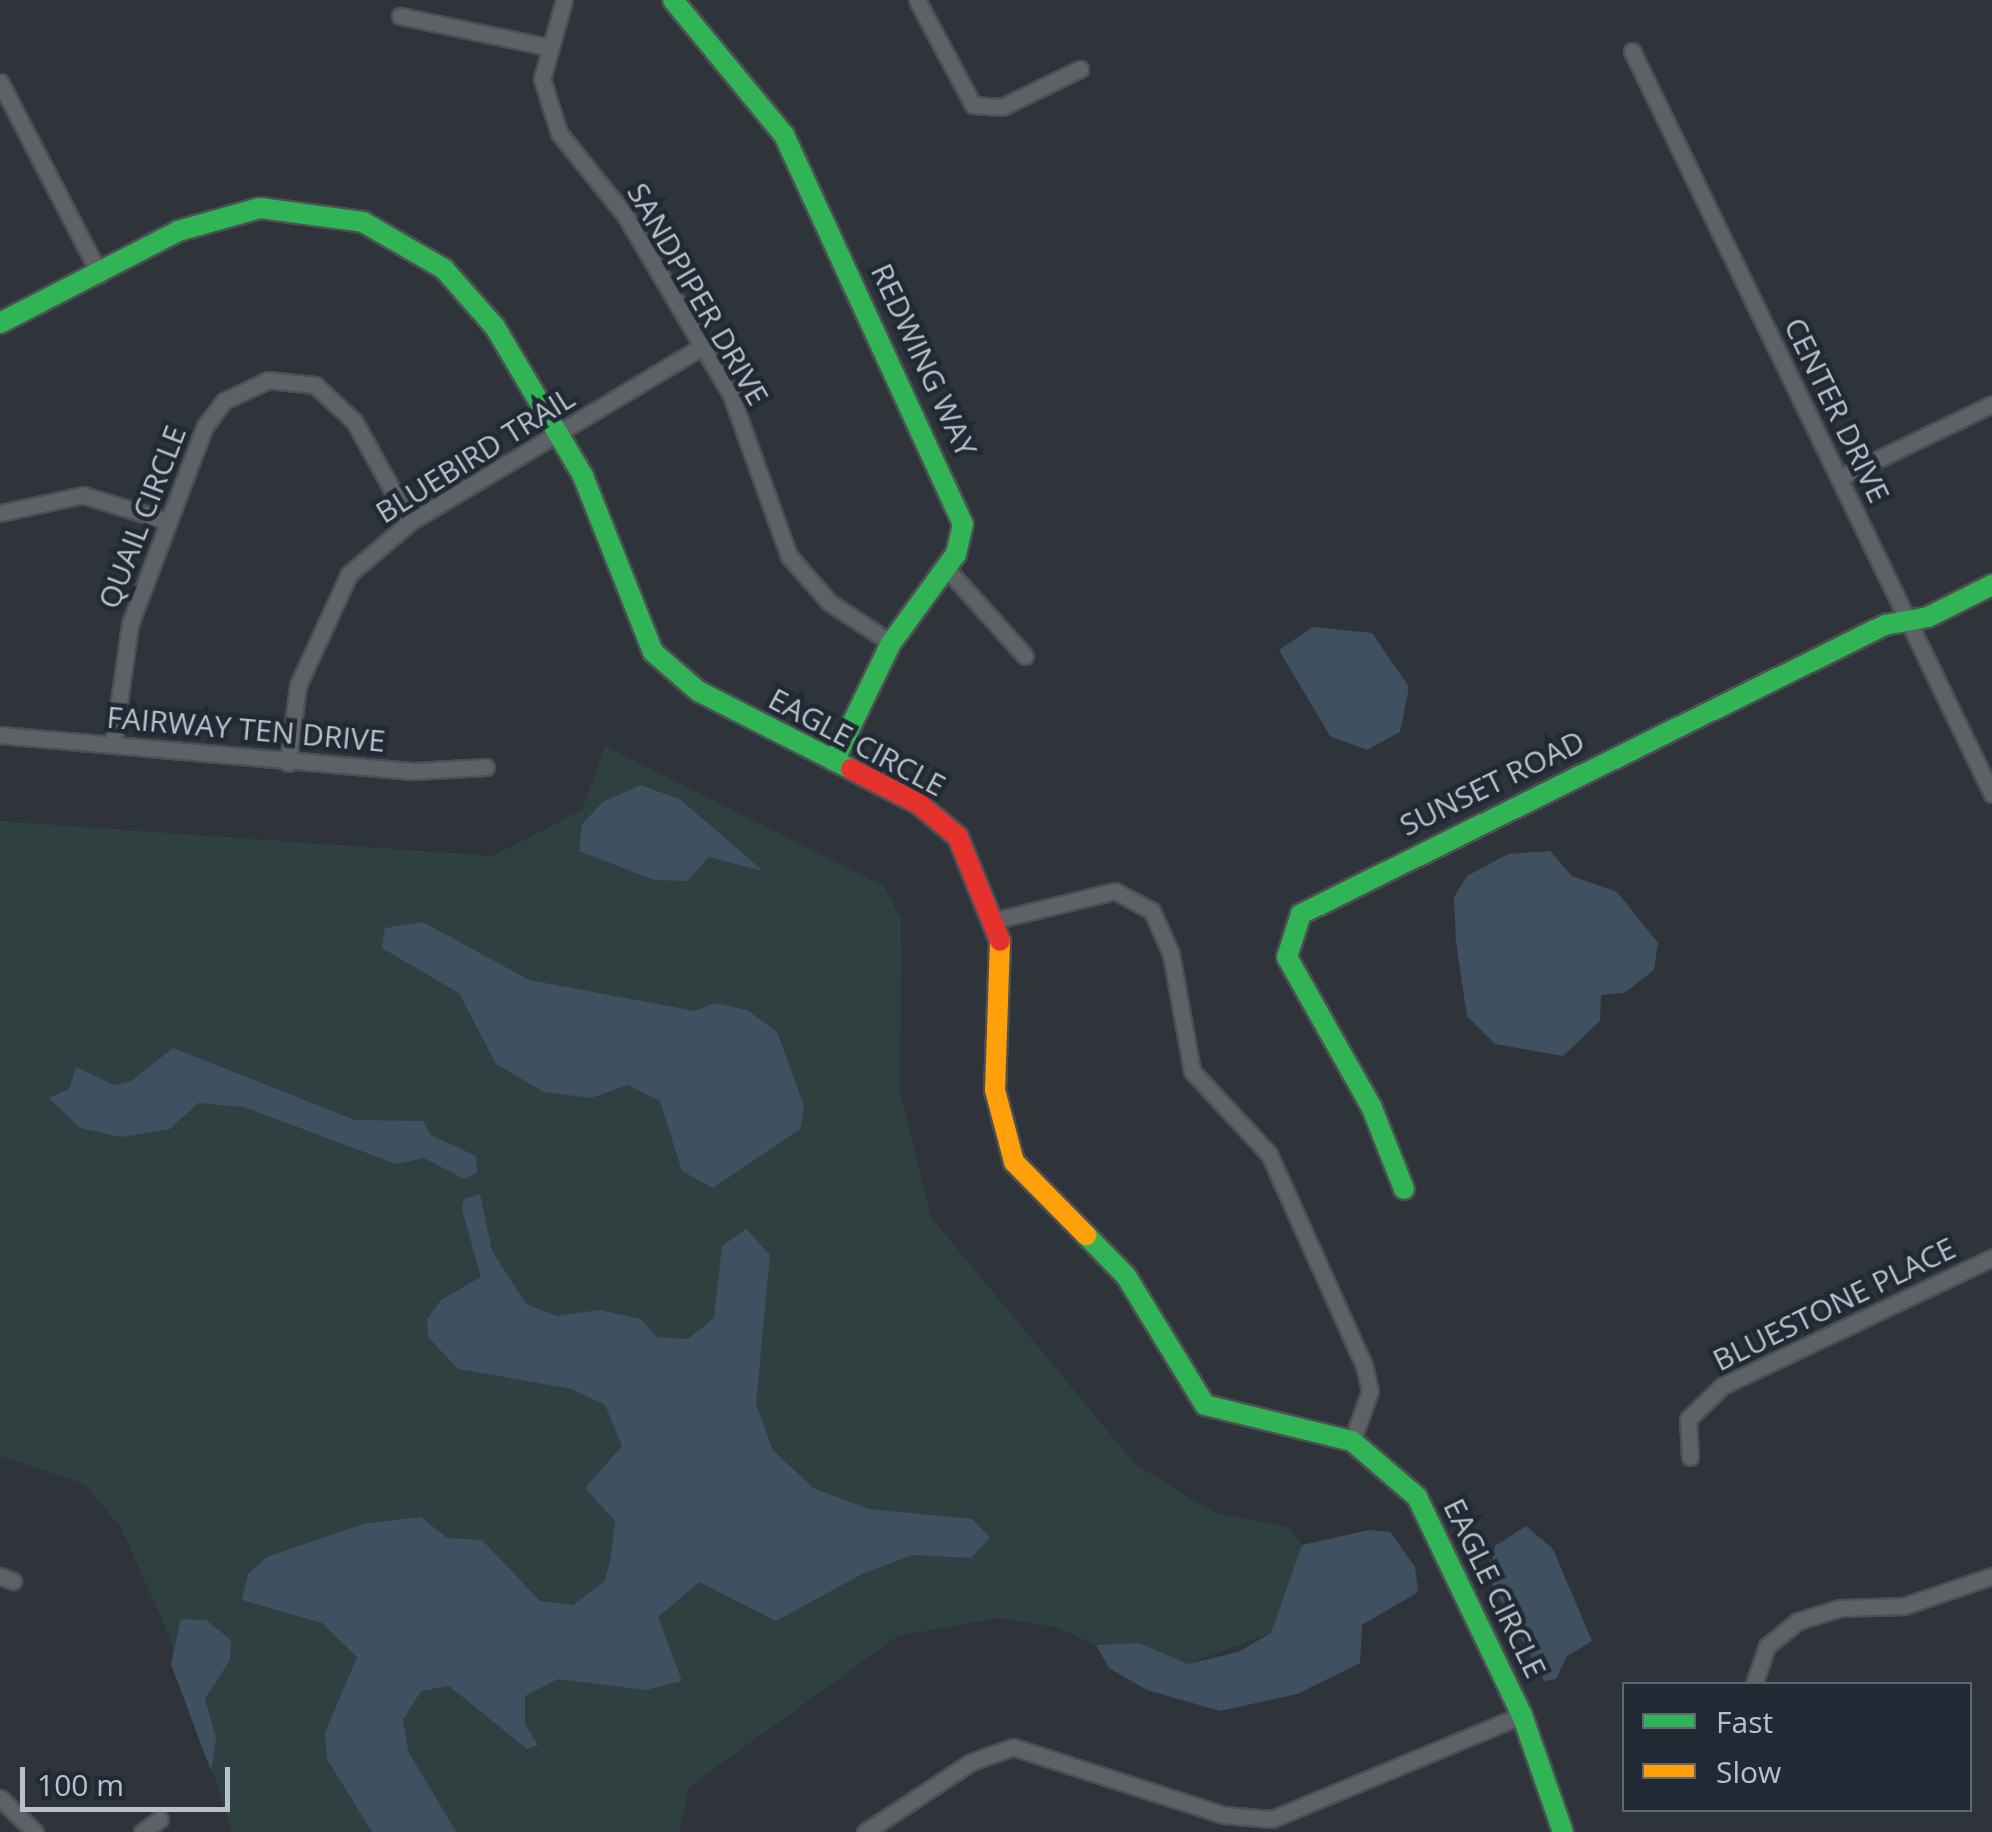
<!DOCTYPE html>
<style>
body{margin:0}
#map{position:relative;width:1992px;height:1832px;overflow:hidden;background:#2e3439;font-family:"Open Sans",sans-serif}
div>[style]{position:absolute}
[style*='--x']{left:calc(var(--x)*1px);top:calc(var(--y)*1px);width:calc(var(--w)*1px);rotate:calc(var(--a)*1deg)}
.green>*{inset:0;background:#2e4040}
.water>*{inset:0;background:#3f5061}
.roads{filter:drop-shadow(2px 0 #4c5054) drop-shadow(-2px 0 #4c5054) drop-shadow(0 2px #4c5054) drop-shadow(0 -2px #4c5054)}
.street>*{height:15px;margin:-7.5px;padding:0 7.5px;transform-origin:7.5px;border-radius:7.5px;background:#5e6267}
.fast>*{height:20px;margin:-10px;padding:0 10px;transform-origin:10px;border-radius:10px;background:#30b455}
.slow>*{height:20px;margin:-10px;padding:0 10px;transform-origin:10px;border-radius:10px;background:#ff9f0a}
.jam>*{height:20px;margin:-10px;padding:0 10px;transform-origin:10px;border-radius:10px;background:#e5322d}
span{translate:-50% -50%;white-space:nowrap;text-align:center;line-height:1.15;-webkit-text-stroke:9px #212a34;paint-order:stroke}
.street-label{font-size:30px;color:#b9c0c9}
.legend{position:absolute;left:1622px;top:1682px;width:350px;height:130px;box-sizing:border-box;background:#212a34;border:2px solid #5e6670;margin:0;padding:12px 18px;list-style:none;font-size:30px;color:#b9c0c9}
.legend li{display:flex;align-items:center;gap:20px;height:50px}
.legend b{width:50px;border:2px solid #5e6670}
.scale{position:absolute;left:20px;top:1767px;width:210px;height:45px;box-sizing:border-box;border:5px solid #b9c0c9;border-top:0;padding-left:12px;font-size:30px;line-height:35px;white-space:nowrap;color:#b9c0c9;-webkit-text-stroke:8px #212a34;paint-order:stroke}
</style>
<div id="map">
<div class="green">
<div style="clip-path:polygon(605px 746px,884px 886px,901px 920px,900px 1092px,931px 1217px,1135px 1464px,1215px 1513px,1289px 1527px,1302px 1545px,1293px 1591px,1271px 1633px,1188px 1664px,1140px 1643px,1096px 1645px,1055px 1627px,999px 1618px,898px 1636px,689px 1787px,679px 1832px,232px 1832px,170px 1638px,121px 1528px,84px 1484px,0 1456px,0 821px,493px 856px,582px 810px)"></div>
</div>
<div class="water">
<div style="clip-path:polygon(1313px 627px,1372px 633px,1409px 687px,1400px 732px,1367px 750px,1330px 736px,1279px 650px)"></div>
<div style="clip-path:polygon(641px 785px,681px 800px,763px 871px,709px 857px,687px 881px,654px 880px,579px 851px,582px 824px,603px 802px)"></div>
<div style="clip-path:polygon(1550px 851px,1572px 876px,1617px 892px,1658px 943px,1654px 970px,1624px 993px,1601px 995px,1600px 1021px,1563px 1056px,1495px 1044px,1467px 1016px,1456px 942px,1454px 897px,1467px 876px,1508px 854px)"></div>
<div style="clip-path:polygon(423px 922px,529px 980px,695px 1011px,715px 1003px,747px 1010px,777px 1032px,804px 1106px,800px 1129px,713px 1188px,682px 1171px,660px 1101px,628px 1085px,591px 1098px,544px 1092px,496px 1064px,459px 993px,382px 948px,385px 928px)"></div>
<div style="clip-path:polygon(173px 1048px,355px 1120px,423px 1121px,431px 1135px,476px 1156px,477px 1173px,464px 1179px,424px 1158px,396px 1164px,244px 1107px,198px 1103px,170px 1129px,121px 1137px,80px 1128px,49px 1098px,69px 1089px,76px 1067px,114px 1085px,130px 1082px)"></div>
<div style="clip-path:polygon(480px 1194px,492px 1251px,526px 1304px,557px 1316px,599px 1310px,641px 1319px,657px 1337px,688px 1339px,714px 1318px,722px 1246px,746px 1229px,770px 1255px,756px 1404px,773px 1450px,813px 1488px,869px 1509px,972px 1519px,990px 1538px,971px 1558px,913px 1555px,864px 1573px,776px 1621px,699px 1582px,658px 1617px,682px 1681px,646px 1690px,558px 1679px,525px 1696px,525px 1724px,538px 1745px,527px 1749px,449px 1686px,421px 1691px,403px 1720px,408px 1751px,456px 1832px,372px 1832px,327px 1759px,325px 1733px,357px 1657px,322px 1623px,242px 1600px,248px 1574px,267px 1557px,363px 1524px,421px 1517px,447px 1538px,482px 1540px,540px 1601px,573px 1605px,605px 1581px,611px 1557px,615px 1521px,585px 1488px,622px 1446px,605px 1405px,572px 1389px,458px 1369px,428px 1337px,427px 1319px,441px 1300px,481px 1277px,462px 1210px,464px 1199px)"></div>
<div style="clip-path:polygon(1526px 1526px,1553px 1549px,1592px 1641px,1567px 1656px,1556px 1679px,1544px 1681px,1489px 1578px,1495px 1546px)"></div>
<div style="clip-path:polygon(1369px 1530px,1390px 1532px,1415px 1567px,1418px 1592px,1362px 1625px,1360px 1663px,1297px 1694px,1220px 1711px,1147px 1690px,1109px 1668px,1096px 1645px,1140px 1643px,1188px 1664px,1238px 1652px,1271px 1633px,1302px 1545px)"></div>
<div style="clip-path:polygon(181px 1619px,206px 1620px,231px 1640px,230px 1660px,205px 1699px,216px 1739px,211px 1771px,171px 1664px)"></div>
</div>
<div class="roads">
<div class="street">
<div style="--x:564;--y:0;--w:82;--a:105.6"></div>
<div style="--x:542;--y:79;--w:57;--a:72.5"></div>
<div style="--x:559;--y:133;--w:105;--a:51.2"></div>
<div style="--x:625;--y:215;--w:209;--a:59.5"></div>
<div style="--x:731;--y:395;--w:171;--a:70.2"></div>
<div style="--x:789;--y:556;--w:61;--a:49"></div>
<div style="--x:829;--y:602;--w:74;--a:33.5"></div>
<div style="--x:917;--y:0;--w:119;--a:61.9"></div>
<div style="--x:973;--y:105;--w:29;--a:4"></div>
<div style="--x:1002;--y:107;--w:87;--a:-26"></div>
<div style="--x:400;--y:16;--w:147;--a:11.8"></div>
<div style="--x:1632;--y:51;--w:826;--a:64.15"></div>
<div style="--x:0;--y:82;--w:217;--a:62.6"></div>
<div style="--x:1839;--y:478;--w:170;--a:-25.8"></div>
<div style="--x:0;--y:513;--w:85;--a:-12.2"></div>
<div style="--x:83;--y:495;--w:88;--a:17.2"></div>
<div style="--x:946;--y:568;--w:118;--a:48.1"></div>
<div style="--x:0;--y:735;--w:416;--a:5"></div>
<div style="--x:414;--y:771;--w:72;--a:-3.2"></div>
<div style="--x:113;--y:744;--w:121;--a:-81.9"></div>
<div style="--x:130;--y:624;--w:212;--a:-69.3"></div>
<div style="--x:205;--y:426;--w:31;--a:-53"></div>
<div style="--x:224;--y:401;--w:49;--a:-25.5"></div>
<div style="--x:268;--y:380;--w:47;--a:6.1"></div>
<div style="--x:315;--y:385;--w:53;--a:42.7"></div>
<div style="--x:354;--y:421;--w:115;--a:61"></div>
<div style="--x:288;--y:763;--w:79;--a:-82.7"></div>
<div style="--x:298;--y:685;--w:122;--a:-65.3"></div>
<div style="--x:349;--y:574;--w:80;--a:-40.4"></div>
<div style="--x:410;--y:522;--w:342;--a:-31"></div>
<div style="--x:996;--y:920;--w:122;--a:-13.7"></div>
<div style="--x:1115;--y:891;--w:42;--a:28.4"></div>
<div style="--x:1152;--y:911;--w:47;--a:66.2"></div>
<div style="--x:1171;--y:954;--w:119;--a:79.8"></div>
<div style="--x:1192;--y:1071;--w:113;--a:47.1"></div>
<div style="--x:1269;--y:1154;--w:231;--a:65.8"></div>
<div style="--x:1364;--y:1365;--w:27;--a:77"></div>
<div style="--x:1370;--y:1391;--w:53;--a:109.8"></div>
<div style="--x:1690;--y:1457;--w:38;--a:-93"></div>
<div style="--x:1688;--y:1419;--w:47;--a:-44.1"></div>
<div style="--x:1722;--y:1386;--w:299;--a:-25.4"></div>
<div style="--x:0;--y:1576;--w:14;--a:21"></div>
<div style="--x:1754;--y:1684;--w:40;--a:-71.1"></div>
<div style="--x:1767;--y:1646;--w:40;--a:-39"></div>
<div style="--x:1798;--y:1621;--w:44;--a:-17.2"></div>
<div style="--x:1840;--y:1608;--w:64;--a:-1.8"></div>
<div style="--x:1904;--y:1606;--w:93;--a:-18.8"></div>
<div style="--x:0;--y:1798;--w:49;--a:44.2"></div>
<div style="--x:142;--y:1832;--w:22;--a:-36"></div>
<div style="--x:865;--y:1832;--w:127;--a:-33.4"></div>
<div style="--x:971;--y:1762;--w:45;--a:-19.7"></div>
<div style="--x:1013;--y:1747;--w:221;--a:17.9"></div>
<div style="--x:1223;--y:1815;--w:49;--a:4.7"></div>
<div style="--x:1272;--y:1819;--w:271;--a:-22.6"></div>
</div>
<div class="fast">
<div style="--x:673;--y:0;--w:175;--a:50.6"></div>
<div style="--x:784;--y:135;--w:428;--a:65.3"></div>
<div style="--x:963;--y:524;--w:31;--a:103"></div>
<div style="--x:956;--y:554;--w:110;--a:126.1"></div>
<div style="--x:891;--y:643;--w:131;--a:115.8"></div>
<div style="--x:0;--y:323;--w:200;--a:-27.3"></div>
<div style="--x:178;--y:231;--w:85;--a:-15.7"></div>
<div style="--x:260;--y:208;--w:104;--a:7.7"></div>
<div style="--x:363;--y:222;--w:94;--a:30.1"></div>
<div style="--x:444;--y:269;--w:77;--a:48.7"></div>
<div style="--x:495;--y:327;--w:173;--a:59.4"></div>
<div style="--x:583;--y:476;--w:189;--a:68.3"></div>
<div style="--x:653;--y:652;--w:60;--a:40.9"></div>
<div style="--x:698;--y:691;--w:172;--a:27"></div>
<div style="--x:1404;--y:1189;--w:87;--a:-111.6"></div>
<div style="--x:1372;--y:1108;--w:173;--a:-119.4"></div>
<div style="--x:1287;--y:957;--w:45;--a:-72"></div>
<div style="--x:1301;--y:914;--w:652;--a:-26.33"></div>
<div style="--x:1885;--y:625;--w:44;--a:-10.5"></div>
<div style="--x:1928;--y:617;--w:72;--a:-26.6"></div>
<div style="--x:1086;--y:1235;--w:57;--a:45.7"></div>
<div style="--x:1126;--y:1276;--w:151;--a:58.5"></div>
<div style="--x:1205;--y:1405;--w:151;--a:13.8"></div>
<div style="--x:1352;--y:1441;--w:86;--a:40.7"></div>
<div style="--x:1417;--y:1497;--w:242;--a:64.3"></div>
<div style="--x:1522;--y:1715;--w:124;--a:70.7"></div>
</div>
<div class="slow">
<div style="--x:1000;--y:941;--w:149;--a:91.9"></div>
<div style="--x:995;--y:1090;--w:74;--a:75.2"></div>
<div style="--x:1014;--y:1162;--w:103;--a:45.4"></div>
</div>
<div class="jam">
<div style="--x:851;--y:769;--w:76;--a:27.2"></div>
<div style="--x:919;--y:804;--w:51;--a:40.2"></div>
<div style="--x:958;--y:837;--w:112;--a:68"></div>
</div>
</div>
<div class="street-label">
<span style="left:698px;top:294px;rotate:60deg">SANDPIPER DRIVE</span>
<span style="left:924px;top:360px;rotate:65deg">REDWING WAY</span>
<span style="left:1837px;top:410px;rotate:64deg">CENTER DRIVE</span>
<span style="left:475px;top:455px;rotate:-32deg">BLUEBIRD TRAIL</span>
<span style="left:142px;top:517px;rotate:-69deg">QUAIL CIRCLE</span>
<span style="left:246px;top:729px;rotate:5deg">FAIRWAY TEN DRIVE</span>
<span style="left:857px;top:742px;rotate:28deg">EAGLE CIRCLE</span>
<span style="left:1492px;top:783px;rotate:-26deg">SUNSET ROAD</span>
<span style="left:1834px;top:1304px;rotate:-26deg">BLUESTONE PLACE</span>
<span style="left:1495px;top:1588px;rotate:64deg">EAGLE CIRCLE</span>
</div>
<ul class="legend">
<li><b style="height:12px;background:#30b455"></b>Fast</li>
<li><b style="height:12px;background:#ff9f0a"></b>Slow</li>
</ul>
<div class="scale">100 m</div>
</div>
